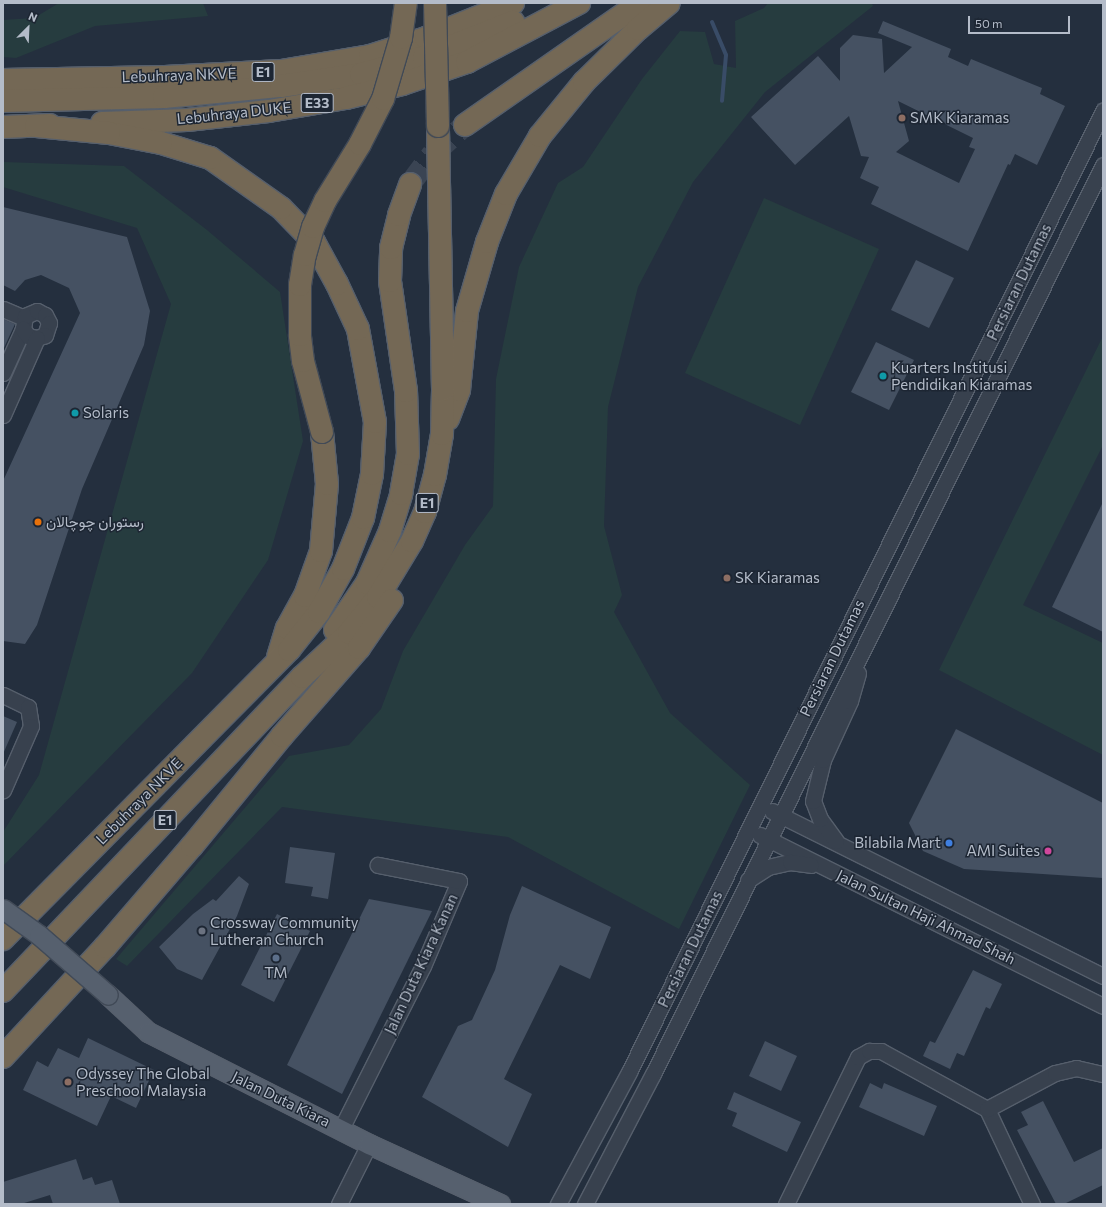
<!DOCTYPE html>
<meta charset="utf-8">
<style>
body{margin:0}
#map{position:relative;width:1106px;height:1207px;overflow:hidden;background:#242f3e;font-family:Commissioner,Vazirmatn,sans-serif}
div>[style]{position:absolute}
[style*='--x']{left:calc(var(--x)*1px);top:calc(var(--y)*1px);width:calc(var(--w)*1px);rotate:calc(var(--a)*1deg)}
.green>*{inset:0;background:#263c3f}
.stream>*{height:4px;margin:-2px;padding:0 2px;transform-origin:2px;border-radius:2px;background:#394c67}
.building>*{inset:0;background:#455162}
.highway-tunnel>*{height:22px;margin-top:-11px;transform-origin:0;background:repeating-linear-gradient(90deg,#3a4453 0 22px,transparent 0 33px)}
.roads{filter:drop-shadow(1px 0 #565f6c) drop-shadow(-1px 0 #565f6c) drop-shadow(0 1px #565f6c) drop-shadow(0 -1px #565f6c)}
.minor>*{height:15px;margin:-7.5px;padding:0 7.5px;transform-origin:7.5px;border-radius:7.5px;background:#38414e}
.major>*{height:19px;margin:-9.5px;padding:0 9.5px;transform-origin:9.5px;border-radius:9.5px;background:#56606e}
.highway>*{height:22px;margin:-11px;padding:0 11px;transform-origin:11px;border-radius:11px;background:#746855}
.bridges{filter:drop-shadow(1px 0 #414a57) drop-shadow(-1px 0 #414a57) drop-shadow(0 1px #414a57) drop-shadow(0 -1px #414a57)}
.major-bridge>*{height:19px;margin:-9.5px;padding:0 9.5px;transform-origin:9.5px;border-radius:9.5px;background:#56606e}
.highway-bridge>*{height:22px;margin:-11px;padding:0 11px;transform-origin:11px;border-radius:11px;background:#746855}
.dots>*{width:11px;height:11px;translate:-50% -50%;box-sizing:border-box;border:2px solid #1d2633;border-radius:50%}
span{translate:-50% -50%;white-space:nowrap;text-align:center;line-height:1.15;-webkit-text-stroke:3px #1d2633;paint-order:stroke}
.shield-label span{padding:1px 3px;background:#1d2633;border:1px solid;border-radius:3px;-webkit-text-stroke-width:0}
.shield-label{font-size:14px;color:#b4bcc9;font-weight:700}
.street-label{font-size:15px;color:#b4bcc9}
.poi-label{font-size:15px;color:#b4bcc9}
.left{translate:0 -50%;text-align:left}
.right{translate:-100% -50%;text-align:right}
.frame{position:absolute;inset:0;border:4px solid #b4bcc9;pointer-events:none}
.north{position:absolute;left:8px;top:8px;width:40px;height:40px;-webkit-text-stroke:3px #1d2633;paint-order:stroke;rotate:24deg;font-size:11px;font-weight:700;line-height:16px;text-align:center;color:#b4bcc9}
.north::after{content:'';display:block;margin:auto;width:14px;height:18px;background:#b4bcc9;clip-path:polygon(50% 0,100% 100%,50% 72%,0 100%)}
.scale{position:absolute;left:968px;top:16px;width:102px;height:18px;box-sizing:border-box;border:2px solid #b4bcc9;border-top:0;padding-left:5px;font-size:12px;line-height:14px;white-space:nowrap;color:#b4bcc9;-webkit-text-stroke:3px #1d2633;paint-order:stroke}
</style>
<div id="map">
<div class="green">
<div style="clip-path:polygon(59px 3px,203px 3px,208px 16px,95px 26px,16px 58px,3px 57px,3px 20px,34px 18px)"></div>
<div style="clip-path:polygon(768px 3px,872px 3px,873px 6px,765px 92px,693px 182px,638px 287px,608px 407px,604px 526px,622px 595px,614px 612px,670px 713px,750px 785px,679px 929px,508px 837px,282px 807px,127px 966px,116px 959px,289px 756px,349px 745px,381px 709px,403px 651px,465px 545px,493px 506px,496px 379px,519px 267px,558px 183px,583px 167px,642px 79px,680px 31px,705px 32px,714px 64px,736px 68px,735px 21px,764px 8px)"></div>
<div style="clip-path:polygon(3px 162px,124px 166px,207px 230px,280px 292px,303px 441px,268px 560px,192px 673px,3px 866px,3px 832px,39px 775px,171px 304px,137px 228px,3px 187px)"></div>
<div style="clip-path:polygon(764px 198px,879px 249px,800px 425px,685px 373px)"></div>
<div style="clip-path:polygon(1103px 336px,1103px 445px,1023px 605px,1103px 643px,1103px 755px,939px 670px)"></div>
</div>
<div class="stream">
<div style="--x:712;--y:22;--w:36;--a:67"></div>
<div style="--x:726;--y:55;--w:46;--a:95"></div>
</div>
<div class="building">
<div style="clip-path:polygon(evenodd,883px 21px,951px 49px,948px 57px,968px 66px,971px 59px,1042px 88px,1040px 94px,1065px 106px,1037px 165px,1015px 154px,1010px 165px,1008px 164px,968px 251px,871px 204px,879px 187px,860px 178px,869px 157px,861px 156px,849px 116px,795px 165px,751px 117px,818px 56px,840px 81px,840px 48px,853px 35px,882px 39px,884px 73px,912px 47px,878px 33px,883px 21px,898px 101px,973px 138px,969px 147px,975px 149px,959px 183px,896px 152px,909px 141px,898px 101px)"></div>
<div style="clip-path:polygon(3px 207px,127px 237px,150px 311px,144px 345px,82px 489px,37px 625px,25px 644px,3px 641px,3px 481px,80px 313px,69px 288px,41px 275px,25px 280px,15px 291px,3px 285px)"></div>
<div style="clip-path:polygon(916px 260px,954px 278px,929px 328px,891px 310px)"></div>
<div style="clip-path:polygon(3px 319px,15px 324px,3px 350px)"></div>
<div style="clip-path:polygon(876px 342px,914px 360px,889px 410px,851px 392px)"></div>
<div style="clip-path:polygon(1103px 502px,1103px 632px,1052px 607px)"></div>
<div style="clip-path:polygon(3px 716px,17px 722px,3px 754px)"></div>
<div style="clip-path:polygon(956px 729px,1103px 803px,1103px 878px,964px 869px,923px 851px,909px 823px)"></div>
<div style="clip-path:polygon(290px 847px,335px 853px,328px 899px,311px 896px,313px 887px,285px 883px)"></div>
<div style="clip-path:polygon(239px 876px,249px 884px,237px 916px,202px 980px,177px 969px,159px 947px,193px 914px,213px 899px,216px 901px)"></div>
<div style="clip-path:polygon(522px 886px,611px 927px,590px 979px,560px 965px,504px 1079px,532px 1094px,508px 1147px,422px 1097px,458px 1026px,472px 1020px,495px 970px,510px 915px)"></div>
<div style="clip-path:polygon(369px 899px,432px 911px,342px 1094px,287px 1065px)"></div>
<div style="clip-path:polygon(277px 914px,310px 931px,274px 1002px,241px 985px)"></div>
<div style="clip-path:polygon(973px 970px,1002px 984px,990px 1009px,986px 1007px,964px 1056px,957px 1053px,950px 1069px,923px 1056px,930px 1041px,935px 1043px)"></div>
<div style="clip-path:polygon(88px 1038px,154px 1070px,136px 1108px,111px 1096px,97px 1126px,23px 1090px,37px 1061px,48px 1067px,58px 1048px,79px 1058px)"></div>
<div style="clip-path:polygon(765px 1041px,797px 1056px,781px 1091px,749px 1076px)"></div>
<div style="clip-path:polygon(870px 1083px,882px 1089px,884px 1083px,937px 1106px,924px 1136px,859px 1107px)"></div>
<div style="clip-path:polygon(734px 1092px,801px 1122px,787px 1152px,732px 1126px,737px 1113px,727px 1109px)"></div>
<div style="clip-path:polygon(1043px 1101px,1074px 1162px,1103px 1148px,1103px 1185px,1064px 1204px,1056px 1204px,1017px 1130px,1028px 1125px,1021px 1112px)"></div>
<div style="clip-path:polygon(76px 1159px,83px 1180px,92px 1177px,95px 1185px,112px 1180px,120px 1204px,53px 1204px,50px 1195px,21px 1204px,3px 1204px,3px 1182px)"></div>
</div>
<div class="highway-tunnel">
<div style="--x:410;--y:184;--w:38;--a:-53"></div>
<div style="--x:433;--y:154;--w:43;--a:-42.2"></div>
</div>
<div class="roads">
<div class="minor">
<div style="--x:3;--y:309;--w:23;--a:23"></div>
<div style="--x:3;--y:373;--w:48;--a:-65.6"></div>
<div style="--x:23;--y:329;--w:13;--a:-81"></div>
<div style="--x:25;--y:316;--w:13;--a:-23"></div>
<div style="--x:37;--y:311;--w:9;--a:27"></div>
<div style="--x:45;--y:315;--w:9;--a:63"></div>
<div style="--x:49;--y:323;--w:13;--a:108"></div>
<div style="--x:45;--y:335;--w:9;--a:159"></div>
<div style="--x:37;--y:338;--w:9;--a:-167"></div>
<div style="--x:28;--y:336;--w:9;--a:-126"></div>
<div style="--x:3;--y:415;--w:84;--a:-66.2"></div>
<div style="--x:3;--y:695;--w:28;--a:26"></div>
<div style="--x:28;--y:707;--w:19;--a:81"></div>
<div style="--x:31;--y:726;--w:70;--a:113.6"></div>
<div style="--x:772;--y:811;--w:370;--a:26.5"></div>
<div style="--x:760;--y:835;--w:383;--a:26.5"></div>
<div style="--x:836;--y:841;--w:27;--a:-126"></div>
<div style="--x:820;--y:819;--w:19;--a:-111"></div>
<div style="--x:813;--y:801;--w:42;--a:-76.3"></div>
<div style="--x:823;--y:760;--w:65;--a:-65.4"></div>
<div style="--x:850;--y:701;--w:29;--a:-74"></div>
<div style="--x:748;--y:880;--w:24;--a:-33"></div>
<div style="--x:768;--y:867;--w:23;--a:-13"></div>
<div style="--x:790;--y:862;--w:21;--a:8"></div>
<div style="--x:987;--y:1109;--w:105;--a:64.7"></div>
<div style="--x:341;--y:1129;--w:182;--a:-63.3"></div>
<div style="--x:423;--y:966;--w:92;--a:-67"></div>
<div style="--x:459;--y:881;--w:83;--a:-168.8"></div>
<div style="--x:339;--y:1204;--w:67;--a:-63.4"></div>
<div style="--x:558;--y:1204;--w:150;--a:-61.7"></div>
<div style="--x:629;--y:1072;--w:1072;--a:-63.75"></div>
<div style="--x:585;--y:1204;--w:147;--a:-62.4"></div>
<div style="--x:653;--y:1074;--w:1014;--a:-63.66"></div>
<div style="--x:786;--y:1204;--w:164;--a:-63.9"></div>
<div style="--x:858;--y:1057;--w:13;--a:-29"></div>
<div style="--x:869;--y:1051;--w:12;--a:0"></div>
<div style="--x:881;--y:1051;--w:121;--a:28.7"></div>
<div style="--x:987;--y:1109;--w:77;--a:-27.9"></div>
<div style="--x:1055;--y:1073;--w:22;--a:-13"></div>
<div style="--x:1076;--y:1068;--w:28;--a:13"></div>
</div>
<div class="major">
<div style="--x:108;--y:995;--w:54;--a:42.8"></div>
<div style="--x:148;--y:1032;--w:248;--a:26.9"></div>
<div style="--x:369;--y:1144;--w:144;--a:24.6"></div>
</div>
<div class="highway">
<div style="--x:3;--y:80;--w:162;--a:-1.1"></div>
<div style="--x:165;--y:77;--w:116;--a:-3"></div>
<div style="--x:281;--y:71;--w:90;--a:-9.6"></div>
<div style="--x:370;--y:56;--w:59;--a:-17.8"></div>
<div style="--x:426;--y:38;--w:94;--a:-21.9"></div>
<div style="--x:3;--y:101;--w:161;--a:-1.4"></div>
<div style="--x:164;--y:97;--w:118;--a:-5.4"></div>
<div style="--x:281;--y:86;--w:81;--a:-8.5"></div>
<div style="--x:361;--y:74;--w:65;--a:-15.1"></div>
<div style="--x:424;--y:57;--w:96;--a:-21.5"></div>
<div style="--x:102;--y:123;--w:85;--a:-2"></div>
<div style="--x:187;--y:120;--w:82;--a:-6.3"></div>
<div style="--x:269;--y:111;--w:78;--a:-9.6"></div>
<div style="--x:346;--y:98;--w:58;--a:-14"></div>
<div style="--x:402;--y:84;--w:69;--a:-18.7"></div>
<div style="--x:467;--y:62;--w:127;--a:-27.8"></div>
<div style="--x:465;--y:125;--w:213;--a:-34.9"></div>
<div style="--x:3;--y:127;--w:47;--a:-2.4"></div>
<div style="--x:448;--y:419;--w:31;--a:-69"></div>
<div style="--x:459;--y:390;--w:79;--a:-84.2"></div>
<div style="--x:467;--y:311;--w:72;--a:-73.8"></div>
<div style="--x:487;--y:242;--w:52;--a:-68.4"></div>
<div style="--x:506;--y:194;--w:67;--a:-59.6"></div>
<div style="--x:540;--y:136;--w:70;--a:-50.8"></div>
<div style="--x:584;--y:82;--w:76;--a:-44.5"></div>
<div style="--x:638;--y:29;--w:40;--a:-40"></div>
<div style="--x:335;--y:630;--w:57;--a:-55.8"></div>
<div style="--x:367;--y:583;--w:57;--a:-66.1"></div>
<div style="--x:390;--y:531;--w:39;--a:-73"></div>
<div style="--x:401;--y:494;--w:41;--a:-80.1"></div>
<div style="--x:408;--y:454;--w:63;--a:-91.8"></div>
<div style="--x:406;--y:391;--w:111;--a:-98.3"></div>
<div style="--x:390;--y:281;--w:33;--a:-88"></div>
<div style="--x:391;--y:248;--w:34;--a:-76"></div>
<div style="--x:399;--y:215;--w:33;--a:-70"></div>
<div style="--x:278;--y:657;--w:30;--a:-73"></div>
<div style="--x:287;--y:628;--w:37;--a:-61"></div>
<div style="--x:305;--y:596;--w:48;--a:-70.4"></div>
<div style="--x:321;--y:551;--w:67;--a:-84.9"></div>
<div style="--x:327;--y:484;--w:52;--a:-95.5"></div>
<div style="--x:3;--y:939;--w:407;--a:-45.3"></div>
<div style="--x:289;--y:650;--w:48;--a:-51.7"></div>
<div style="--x:319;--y:612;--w:49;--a:-60.8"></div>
<div style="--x:343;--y:569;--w:55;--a:-68.6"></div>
<div style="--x:363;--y:518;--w:45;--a:-78.4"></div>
<div style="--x:372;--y:474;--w:52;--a:-86.7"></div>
<div style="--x:375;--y:422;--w:95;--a:-100.4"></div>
<div style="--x:358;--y:329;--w:50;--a:-115"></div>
<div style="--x:337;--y:284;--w:48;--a:-118.7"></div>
<div style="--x:314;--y:242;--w:47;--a:-134.1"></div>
<div style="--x:281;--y:208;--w:87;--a:-144.8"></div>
<div style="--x:210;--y:158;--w:51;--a:-163"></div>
<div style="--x:161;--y:143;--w:53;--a:-169.1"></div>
<div style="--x:109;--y:133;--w:73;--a:-174.5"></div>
<div style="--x:3;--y:991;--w:434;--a:-46.4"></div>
<div style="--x:302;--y:677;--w:64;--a:-43.1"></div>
<div style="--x:349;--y:633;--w:46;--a:-51.1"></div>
<div style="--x:378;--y:597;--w:66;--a:-58.7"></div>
<div style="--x:412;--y:541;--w:32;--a:-66"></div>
<div style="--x:425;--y:512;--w:38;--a:-75"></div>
<div style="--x:435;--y:475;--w:42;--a:-80.3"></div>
<div style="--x:442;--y:434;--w:44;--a:-88.7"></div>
<div style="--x:443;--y:390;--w:264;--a:-91.1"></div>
<div style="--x:3;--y:1057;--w:150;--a:-47.2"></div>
<div style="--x:105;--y:947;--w:133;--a:-49.3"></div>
<div style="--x:192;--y:846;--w:142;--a:-50.7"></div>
<div style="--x:282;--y:736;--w:117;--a:-48.8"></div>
<div style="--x:359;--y:648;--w:58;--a:-55.5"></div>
</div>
</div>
<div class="bridges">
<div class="major-bridge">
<div style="--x:3;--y:909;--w:44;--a:35.8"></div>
<div style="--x:39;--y:935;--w:91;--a:41"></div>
</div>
<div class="highway-bridge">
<div style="--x:435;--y:3;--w:123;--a:88.6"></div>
<div style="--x:322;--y:432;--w:73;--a:-105"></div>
<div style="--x:303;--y:361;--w:26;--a:-97"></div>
<div style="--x:300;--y:335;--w:50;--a:-90"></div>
<div style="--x:300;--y:285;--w:30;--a:-81"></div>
<div style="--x:305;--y:255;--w:29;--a:-74"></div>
<div style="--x:313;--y:227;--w:29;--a:-65"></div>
<div style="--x:325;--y:201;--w:67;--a:-58.4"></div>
<div style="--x:360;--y:144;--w:51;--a:-62.9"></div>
<div style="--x:383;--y:99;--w:64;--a:-73.6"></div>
<div style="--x:401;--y:38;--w:35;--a:-82"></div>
</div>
</div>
<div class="dots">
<div style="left:902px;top:118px;background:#8d6e63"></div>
<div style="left:883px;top:376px;background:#0f9aa8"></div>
<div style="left:75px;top:413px;background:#0f9aa8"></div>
<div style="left:38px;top:522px;background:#e8710a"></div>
<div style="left:727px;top:578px;background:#8d6e63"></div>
<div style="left:949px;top:843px;background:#3f7fe0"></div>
<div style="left:1048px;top:851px;background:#d1479c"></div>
<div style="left:202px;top:931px;background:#6b7280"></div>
<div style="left:276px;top:958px;background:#5c6f8a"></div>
<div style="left:68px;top:1082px;background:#8d6e63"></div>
</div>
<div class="shield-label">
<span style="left:263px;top:72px">E1</span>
<span style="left:317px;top:103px">E33</span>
<span style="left:427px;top:503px">E1</span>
<span style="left:165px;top:820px">E1</span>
</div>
<div class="street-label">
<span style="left:179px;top:75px;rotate:-2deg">Lebuhraya NKVE</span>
<span style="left:234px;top:113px;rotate:-6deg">Lebuhraya DUKE</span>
<span style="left:1019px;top:282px;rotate:-64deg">Persiaran Dutamas</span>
<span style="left:832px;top:658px;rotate:-64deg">Persiaran Dutamas</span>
<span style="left:139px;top:801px;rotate:-45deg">Lebuhraya NKVE</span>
<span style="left:926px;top:917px;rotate:26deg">Jalan Sultan Haji Ahmad Shah</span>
<span style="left:690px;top:949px;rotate:-64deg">Persiaran Dutamas</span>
<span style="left:421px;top:964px;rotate:-65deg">Jalan Duta Kiara Kanan</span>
<span style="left:281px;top:1099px;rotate:26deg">Jalan Duta Kiara</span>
</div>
<div class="poi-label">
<span class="left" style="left:910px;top:118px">SMK Kiaramas</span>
<span class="left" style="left:891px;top:376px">Kuarters Institusi<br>Pendidikan Kiaramas</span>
<span class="left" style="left:83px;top:413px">Solaris</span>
<span class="left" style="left:46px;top:522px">رستوران چوچالان</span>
<span class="left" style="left:735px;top:578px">SK Kiaramas</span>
<span class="right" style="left:941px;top:843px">Bilabila Mart</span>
<span class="right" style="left:1040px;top:851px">AMI Suites</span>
<span class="left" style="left:210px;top:931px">Crossway Community<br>Lutheran Church</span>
<span style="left:276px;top:973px">TM</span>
<span class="left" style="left:76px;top:1082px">Odyssey The Global<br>Preschool Malaysia</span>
</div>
<div class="frame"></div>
<div class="north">N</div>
<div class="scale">50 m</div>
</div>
